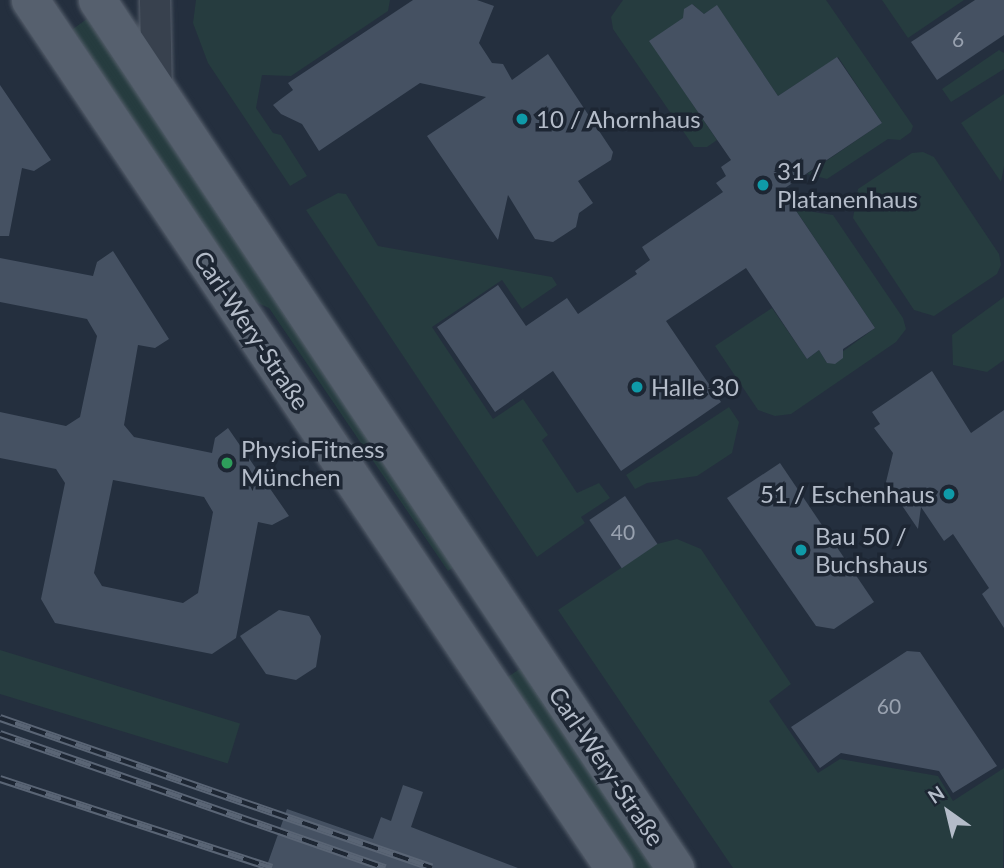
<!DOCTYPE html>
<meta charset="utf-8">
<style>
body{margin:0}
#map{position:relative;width:1004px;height:868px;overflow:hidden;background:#242f3e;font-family:Lato,sans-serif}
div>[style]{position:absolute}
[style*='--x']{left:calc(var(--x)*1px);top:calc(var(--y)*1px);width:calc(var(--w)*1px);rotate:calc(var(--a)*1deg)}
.green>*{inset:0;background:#263c3f;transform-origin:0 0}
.building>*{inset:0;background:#455162;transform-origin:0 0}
.roads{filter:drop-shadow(0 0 2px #565f6c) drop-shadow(0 0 2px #565f6c)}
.minor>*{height:30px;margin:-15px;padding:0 15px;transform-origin:15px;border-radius:15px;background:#38414e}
.major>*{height:37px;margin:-18.5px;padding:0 18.5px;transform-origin:18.5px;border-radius:18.5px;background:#56606e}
.rail>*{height:8px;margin-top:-4px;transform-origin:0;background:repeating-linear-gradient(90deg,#1d2633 0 16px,#5a6575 0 32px);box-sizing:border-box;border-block:2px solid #5a6575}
.dots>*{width:19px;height:19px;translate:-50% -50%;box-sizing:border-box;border:4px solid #1d2633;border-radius:50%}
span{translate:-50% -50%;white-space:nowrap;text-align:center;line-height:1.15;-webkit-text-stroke:7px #1d2633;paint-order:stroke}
.number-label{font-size:21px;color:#98a1af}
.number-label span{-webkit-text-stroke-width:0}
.poi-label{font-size:24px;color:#b4bcc9}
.left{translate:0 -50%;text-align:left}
.right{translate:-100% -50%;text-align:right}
.street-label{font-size:24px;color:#b4bcc9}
.north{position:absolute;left:913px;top:777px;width:70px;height:70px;-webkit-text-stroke:5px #1d2633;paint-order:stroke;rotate:326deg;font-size:19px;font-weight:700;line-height:28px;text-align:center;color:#b4bcc9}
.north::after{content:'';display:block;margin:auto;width:24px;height:32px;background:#b4bcc9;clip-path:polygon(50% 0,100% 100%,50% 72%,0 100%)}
</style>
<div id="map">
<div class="green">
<i style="clip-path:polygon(196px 0,390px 0,388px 11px,291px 76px,262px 75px,256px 108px,273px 133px,281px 135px,307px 176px,290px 186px,208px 63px,193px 23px)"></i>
<i style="clip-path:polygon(623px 0,826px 0,913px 126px,911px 132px,900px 140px,888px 139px,827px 179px,807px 174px,882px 123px,838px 57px,778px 96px,717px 6px,704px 14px,692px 4px,684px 18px,650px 41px,717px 140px,707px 147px,694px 147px,613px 29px,611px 17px)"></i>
<i style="clip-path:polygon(882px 0,964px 0,908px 38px)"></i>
<i style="clip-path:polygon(94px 14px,462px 562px,448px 571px,269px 308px,253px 301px,63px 36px)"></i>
<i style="clip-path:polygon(999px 50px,1004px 53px,1004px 69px,951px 102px,942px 89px)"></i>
<i style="clip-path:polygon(1004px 94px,1004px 166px,1001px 182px,961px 123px)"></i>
<i style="clip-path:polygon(923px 152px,934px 157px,999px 254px,1001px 265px,997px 274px,934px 316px,914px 310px,853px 218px,858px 189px,912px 153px)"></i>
<i style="clip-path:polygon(338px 193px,346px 194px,378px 246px,552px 277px,557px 285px,522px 309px,502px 280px,432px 327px,493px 419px,523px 399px,548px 435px,542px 440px,577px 493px,599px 483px,610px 498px,581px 517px,585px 523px,537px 557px,306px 210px)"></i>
<i style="clip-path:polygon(795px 209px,833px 215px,903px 318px,906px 329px,896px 342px,791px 414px,775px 416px,758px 410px,715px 346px,772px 308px,807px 359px,819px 350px,827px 363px,875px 328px)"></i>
<i style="clip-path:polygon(1004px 297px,1004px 360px,987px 372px,953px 365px,952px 335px)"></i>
<i style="clip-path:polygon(729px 407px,739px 422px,732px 453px,697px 476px,647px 483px,635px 489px,626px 475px)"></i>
<i style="clip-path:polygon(677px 539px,701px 549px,791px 684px,769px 701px,818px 773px,840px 759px,938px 776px,953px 801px,1004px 768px,1003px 868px,733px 868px,558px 610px,657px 544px)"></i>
<i style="left:0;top:650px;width:251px;height:42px;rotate:17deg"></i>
<i style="left:530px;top:662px;width:248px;height:37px;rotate:56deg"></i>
</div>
<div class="building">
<i style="clip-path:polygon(413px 0,477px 0,494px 6px,479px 43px,492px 63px,503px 64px,512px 80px,548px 54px,613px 152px,611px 160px,578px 181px,593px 203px,579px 213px,576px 227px,553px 242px,535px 239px,508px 195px,498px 240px,427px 136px,486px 97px,420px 83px,319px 151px,302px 124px,281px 114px,273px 105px,293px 90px,288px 83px)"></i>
<i style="clip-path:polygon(975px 0,1004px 0,1004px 35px,937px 80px,911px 42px)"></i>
<i style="clip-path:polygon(692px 4px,704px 14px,717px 5px,778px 96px,837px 57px,882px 123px,782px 190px,875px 328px,843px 349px,843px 358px,835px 364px,827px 363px,819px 350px,807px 359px,746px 268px,666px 321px,721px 402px,621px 471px,553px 371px,495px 412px,437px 327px,498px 285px,526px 326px,567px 298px,578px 314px,637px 274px,635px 271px,650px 260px,642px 247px,723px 192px,716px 183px,726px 176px,721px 167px,731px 160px,649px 41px,683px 18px,684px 9px)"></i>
<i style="clip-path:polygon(0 85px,51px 160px,34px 171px,22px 168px,9px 236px,0 236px)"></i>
<i style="clip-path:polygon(evenodd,113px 251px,169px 339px,155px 348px,138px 345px,124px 425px,134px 437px,212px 453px,215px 438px,228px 428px,289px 516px,272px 525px,258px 522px,236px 638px,212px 654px,55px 623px,41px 599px,65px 483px,56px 469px,0 458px,0 412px,66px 426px,80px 417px,97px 336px,87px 319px,0 302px,0 258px,93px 276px,97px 262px,113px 251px,113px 480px,204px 497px,213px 512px,198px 593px,183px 603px,102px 586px,94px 573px,113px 480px)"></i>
<i style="clip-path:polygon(932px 371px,971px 433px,1004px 410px,1004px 628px,982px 594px,989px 588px,953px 534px,944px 541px,921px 507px,918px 529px,886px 482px,893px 453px,874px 428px,880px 424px,872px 412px)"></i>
<i style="clip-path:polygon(780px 463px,874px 602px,834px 629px,816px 626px,727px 498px)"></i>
<i style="left:625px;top:496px;width:58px;height:43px;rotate:56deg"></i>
<i style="clip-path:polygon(279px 610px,309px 616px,321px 636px,316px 667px,296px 680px,266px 674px,240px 636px)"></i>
<i style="clip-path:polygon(907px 651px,920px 652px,997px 766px,953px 793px,939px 771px,841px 753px,820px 768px,791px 727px)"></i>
<i style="clip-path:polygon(403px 785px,423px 792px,411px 827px,518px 868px,266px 868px,287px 809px,373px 839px,381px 817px,391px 821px)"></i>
</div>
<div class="roads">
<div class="minor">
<i style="--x:155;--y:0;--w:92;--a:88.8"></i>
</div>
<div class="major">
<i style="--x:30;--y:0;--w:1046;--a:56.07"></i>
<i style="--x:97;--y:0;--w:1043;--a:56.34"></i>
</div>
</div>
<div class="rail">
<i style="--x:0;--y:718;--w:457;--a:19.1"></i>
<i style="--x:0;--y:734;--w:408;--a:19.2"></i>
<i style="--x:0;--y:779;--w:286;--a:18.1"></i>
</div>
<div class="dots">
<i style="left:522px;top:119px;background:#0f9aa8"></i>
<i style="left:763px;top:185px;background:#0f9aa8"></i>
<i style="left:637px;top:387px;background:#0f9aa8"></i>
<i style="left:227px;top:463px;background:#2e9e5b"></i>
<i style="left:949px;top:494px;background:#0f9aa8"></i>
<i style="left:801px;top:550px;background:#0f9aa8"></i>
</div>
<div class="number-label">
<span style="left:958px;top:39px">6</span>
<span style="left:623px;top:532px">40</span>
<span style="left:889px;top:706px">60</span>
</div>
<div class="poi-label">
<span class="left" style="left:536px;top:119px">10 / Ahornhaus</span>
<span class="left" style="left:777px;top:185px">31 /<br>Platanenhaus</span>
<span class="left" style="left:651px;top:387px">Halle 30</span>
<span class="left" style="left:241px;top:463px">PhysioFitness<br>München</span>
<span class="right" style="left:935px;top:494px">51 / Eschenhaus</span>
<span class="left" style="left:815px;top:550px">Bau 50 /<br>Buchshaus</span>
</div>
<div class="street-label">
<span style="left:252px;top:330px;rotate:56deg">Carl-Wery-Straße</span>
<span style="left:607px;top:766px;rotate:56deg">Carl-Wery-Straße</span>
</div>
<div class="north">N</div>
</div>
